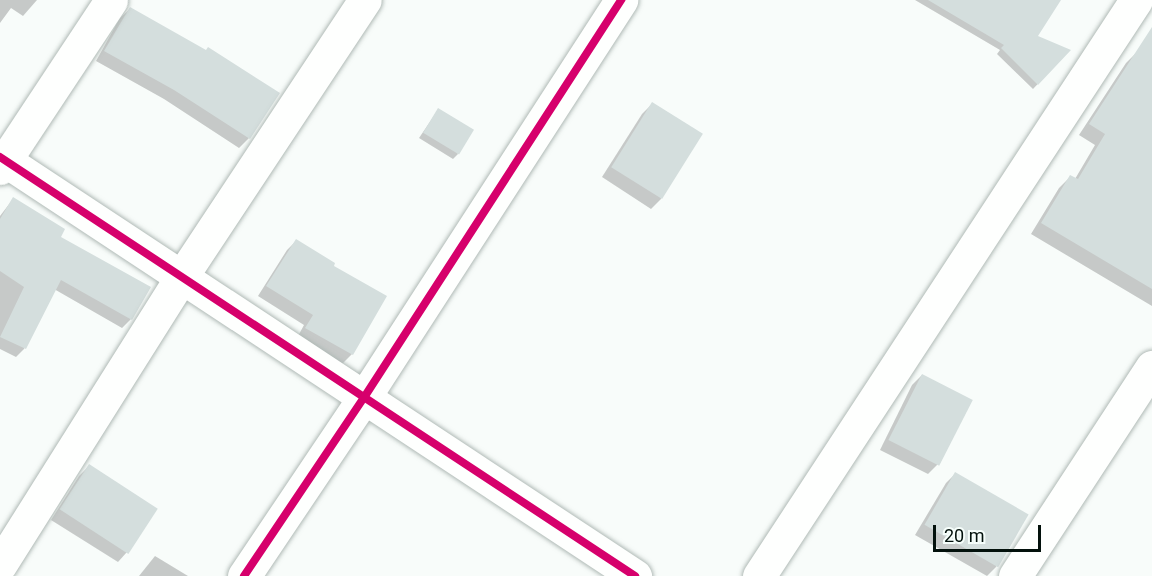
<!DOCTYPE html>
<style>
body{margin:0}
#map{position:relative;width:1152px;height:576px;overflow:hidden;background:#f8fcfa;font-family:Roboto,sans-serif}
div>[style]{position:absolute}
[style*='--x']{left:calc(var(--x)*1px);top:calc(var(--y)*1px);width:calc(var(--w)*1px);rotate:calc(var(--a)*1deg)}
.shadow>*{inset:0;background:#0003}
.building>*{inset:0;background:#d4dedd;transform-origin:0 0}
.roads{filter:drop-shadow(0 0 2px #b0bab6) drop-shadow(0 0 2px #b0bab6)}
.minor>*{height:33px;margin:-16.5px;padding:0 16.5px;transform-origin:16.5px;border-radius:16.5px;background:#fefffe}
.cycleway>*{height:8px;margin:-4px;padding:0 4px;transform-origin:4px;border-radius:4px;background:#d6006c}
span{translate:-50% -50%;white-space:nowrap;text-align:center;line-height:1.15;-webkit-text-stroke:4.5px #f6fefb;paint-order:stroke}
.scale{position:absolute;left:933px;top:525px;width:108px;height:27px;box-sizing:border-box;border:3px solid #03110c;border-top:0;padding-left:8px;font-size:18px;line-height:21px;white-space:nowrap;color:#03110c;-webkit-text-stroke:4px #f6fefb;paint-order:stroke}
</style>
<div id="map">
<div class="shadow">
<i style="clip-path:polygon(0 0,37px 0,23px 16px,11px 8px,0 23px)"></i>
<i style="clip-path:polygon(915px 0,1032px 0,1036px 36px,1069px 51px,1033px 89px,997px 54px,1000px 50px)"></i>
<i style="clip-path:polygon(130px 9px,249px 138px,239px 148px,164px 99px,96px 61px,120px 18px)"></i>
<i style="clip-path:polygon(1137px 52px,1152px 62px,1152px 306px,1031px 234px,1059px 188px,1070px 177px,1075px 179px,1095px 145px,1079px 135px,1126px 63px)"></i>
<i style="clip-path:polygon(652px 104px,661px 199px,651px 209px,602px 177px,642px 114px)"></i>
<i style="clip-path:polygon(438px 110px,458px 154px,453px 159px,419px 138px)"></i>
<i style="clip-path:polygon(13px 199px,58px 237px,131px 319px,122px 328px,54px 289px,24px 349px,16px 357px,0 349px,0 216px)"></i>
<i style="clip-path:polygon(296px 241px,352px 354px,342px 364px,297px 338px,304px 325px,258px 296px,287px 250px)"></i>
<i style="clip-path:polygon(922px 375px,938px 464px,928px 474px,880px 450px,912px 385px)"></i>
<i style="clip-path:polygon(89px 466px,155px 508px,127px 552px,118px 562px,51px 520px,79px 476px)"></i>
<i style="clip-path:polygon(955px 474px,1026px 516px,996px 567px,987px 576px,915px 535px,946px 483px)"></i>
<i style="clip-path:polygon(155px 556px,188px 576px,139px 576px)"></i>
</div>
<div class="building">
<i style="clip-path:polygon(928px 0,1061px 0,1038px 36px,1071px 50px,1038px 85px,1001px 48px,1004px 45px)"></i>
<i style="clip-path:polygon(130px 7px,206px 50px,208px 47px,280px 93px,250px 139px,174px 90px,104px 51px)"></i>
<i style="clip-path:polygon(1152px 27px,1152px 289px,1041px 223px,1070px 175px,1078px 179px,1105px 134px,1089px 124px)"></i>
<i style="left:652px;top:102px;width:60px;height:77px;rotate:32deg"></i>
<i style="left:438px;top:108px;width:42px;height:29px;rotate:31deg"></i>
<i style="clip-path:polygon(13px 197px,65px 229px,61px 237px,151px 287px,132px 320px,61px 280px,26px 349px,0 337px,24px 287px,0 271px,0 219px)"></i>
<i style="clip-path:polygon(296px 239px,335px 263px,334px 266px,387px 296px,353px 355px,305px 328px,313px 315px,266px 286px)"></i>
<i style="left:922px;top:374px;width:57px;height:74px;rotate:27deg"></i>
<i style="left:89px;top:464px;width:82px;height:54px;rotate:33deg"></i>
<i style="left:955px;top:472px;width:85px;height:61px;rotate:30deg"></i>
</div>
<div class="roads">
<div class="minor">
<i style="--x:0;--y:157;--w:761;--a:33.42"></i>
<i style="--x:0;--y:168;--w:201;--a:-56.5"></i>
<i style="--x:0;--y:565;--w:342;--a:-57.8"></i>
<i style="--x:182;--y:276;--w:331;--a:-56.5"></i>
<i style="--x:244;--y:576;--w:217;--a:-56.1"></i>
<i style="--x:365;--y:396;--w:472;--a:-57.1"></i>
<i style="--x:759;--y:576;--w:688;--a:-56.79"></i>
<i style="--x:1015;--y:576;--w:250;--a:-56.8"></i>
</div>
</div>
<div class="cycleway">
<i style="--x:0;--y:157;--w:761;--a:33.42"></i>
<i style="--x:244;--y:576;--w:217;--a:-56.1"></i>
<i style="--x:365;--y:396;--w:472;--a:-57.1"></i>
</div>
<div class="scale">20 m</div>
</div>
